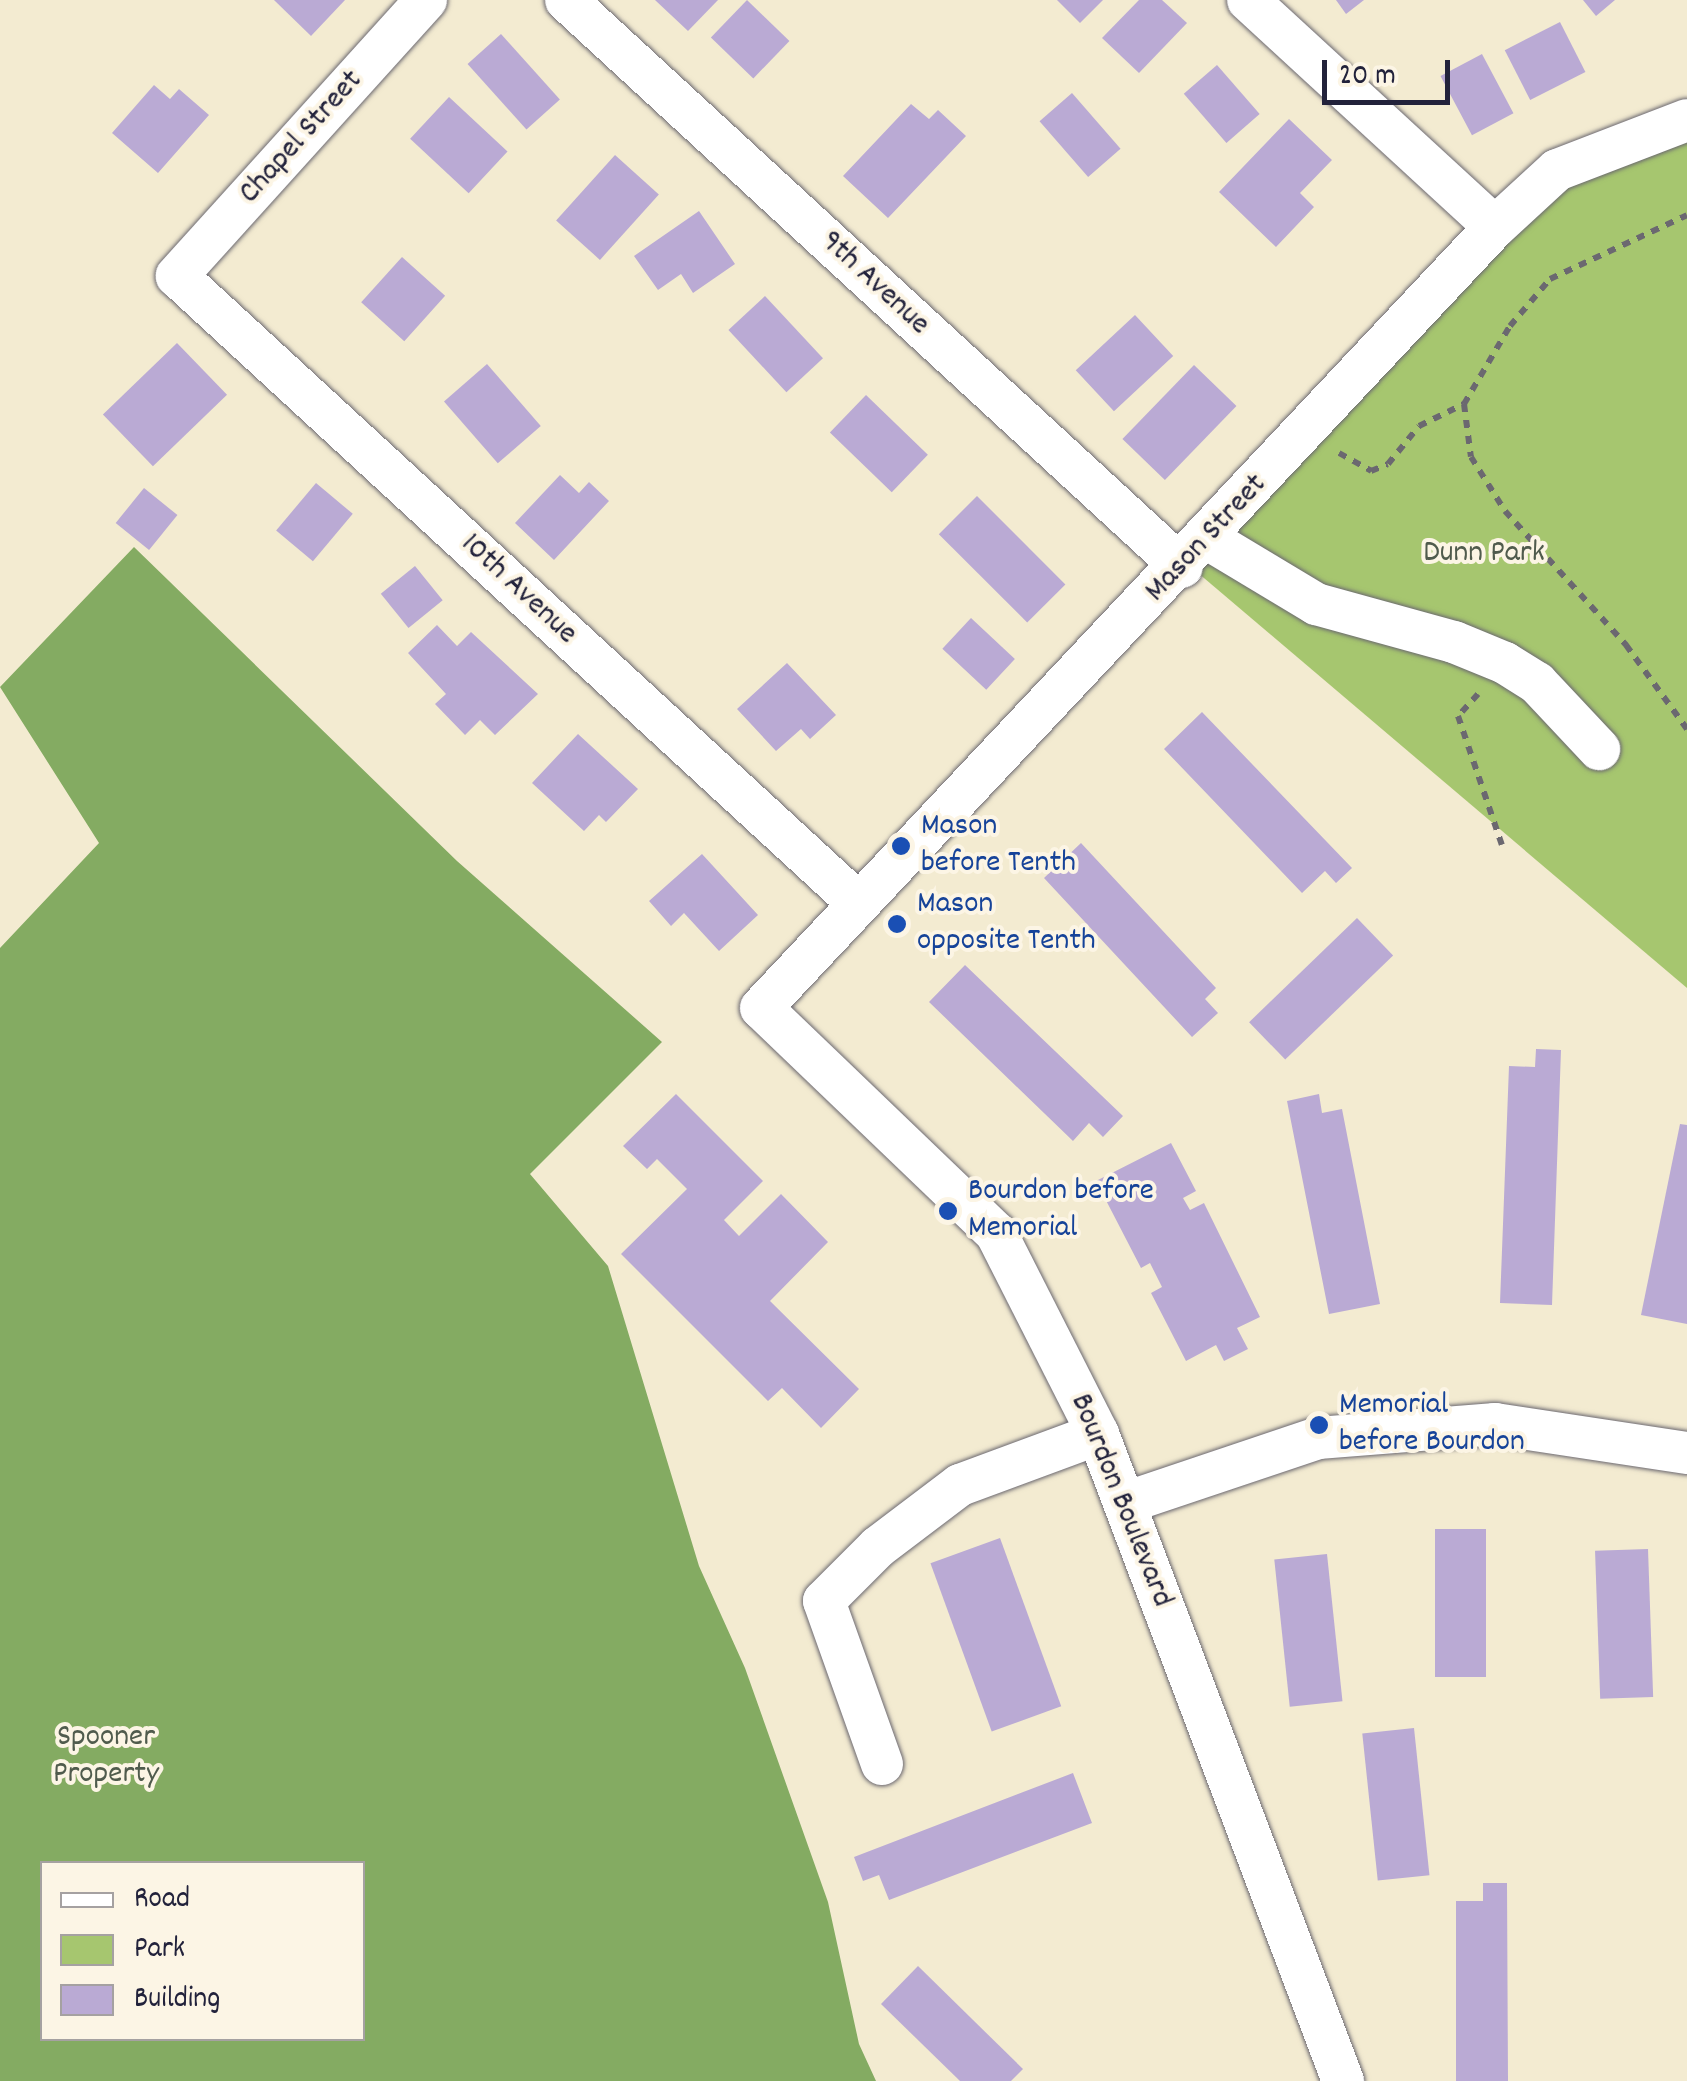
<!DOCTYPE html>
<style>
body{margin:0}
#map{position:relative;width:1687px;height:2081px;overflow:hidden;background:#f3ebd1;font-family:Dekko,sans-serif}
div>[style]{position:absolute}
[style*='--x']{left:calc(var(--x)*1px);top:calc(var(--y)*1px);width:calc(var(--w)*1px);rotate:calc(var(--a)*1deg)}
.green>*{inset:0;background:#a6c66f}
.forest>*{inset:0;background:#84ab62}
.building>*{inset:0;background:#baaad4;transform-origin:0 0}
.path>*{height:6px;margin-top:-3px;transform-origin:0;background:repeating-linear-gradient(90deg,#6b6870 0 8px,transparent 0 16px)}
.roads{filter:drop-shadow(0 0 2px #6b6870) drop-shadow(0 0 2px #6b6870)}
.minor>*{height:42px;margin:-21px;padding:0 21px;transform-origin:21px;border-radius:21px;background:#fff}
.dots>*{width:28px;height:28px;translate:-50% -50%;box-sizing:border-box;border:5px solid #fcf5e5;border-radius:50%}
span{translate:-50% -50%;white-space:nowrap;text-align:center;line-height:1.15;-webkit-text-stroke:8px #fcf5e5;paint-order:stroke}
.street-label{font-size:32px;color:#22223b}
.park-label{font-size:32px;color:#505b4d}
.transit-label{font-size:32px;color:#164399}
.left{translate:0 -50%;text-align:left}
.legend{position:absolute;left:40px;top:1861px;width:325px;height:180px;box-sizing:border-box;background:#fcf5e5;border:2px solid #a5a1a1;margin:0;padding:12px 18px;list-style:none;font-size:30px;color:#22223b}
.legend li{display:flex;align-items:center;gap:20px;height:50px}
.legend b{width:50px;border:2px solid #a5a1a1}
.scale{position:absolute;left:1322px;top:60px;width:128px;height:45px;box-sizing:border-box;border:5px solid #22223b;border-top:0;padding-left:12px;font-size:30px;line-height:35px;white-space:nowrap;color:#22223b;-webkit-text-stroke:8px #fcf5e5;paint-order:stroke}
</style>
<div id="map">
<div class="green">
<i style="clip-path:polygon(1687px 137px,1687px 988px,1191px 567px,1501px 243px,1575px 179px)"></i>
</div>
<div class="forest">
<i style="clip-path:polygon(evenodd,134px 547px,457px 861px,662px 1042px,530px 1174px,608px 1266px,699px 1566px,745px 1668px,828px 1902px,859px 2044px,876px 2081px,0 2081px,0 948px,99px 843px,0 687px,134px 547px,42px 1864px,362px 1864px,362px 2038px,42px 2038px,42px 1864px)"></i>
</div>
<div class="building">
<i style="clip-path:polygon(274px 0,345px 0,311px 36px)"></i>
<i style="clip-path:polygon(655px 0,718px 0,688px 31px)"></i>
<i style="left:747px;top:0;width:59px;height:52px;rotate:44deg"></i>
<i style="clip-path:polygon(1057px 0,1103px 0,1080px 23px)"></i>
<i style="clip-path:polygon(1139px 0,1162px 0,1187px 23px,1139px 73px,1102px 38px)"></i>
<i style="clip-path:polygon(1336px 0,1364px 0,1346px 14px)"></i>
<i style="clip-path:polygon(1583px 0,1615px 0,1596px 16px)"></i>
<i style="left:1560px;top:22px;width:56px;height:62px;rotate:63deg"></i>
<i style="left:501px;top:34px;width:88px;height:45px;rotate:48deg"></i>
<i style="left:1482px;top:54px;width:67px;height:47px;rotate:62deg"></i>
<i style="left:1217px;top:65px;width:65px;height:44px;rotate:49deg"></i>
<i style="clip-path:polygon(154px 85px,170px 99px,179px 89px,209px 115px,158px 173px,112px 133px)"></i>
<i style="left:1072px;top:93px;width:74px;height:43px;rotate:49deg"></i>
<i style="left:449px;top:97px;width:80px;height:57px;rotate:43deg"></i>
<i style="clip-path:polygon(911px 104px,929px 119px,938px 110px,966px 136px,888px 218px,843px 176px)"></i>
<i style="clip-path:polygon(1289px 119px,1332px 160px,1300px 193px,1314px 207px,1276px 247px,1219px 192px)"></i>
<i style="left:615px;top:155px;width:59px;height:88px;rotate:42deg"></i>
<i style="clip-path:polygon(699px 211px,735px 264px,693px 293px,681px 274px,658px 290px,634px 256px)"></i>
<i style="left:402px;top:257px;width:58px;height:61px;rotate:42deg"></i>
<i style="left:765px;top:296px;width:85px;height:50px;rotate:47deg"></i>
<i style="left:1135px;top:315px;width:56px;height:81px;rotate:47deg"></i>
<i style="left:177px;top:343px;width:72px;height:103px;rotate:46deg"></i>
<i style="left:487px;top:364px;width:82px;height:57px;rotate:49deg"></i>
<i style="left:1194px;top:365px;width:59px;height:103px;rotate:44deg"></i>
<i style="left:866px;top:395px;width:86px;height:52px;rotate:44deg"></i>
<i style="clip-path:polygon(560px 475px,579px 493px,589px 482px,609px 501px,554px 560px,515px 523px)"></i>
<i style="left:316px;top:483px;width:48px;height:62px;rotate:40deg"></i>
<i style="left:144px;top:488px;width:43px;height:45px;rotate:39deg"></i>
<i style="left:977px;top:496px;width:125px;height:54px;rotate:45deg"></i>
<i style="left:415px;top:566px;width:44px;height:44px;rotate:51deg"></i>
<i style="left:971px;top:618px;width:60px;height:42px;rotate:43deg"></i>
<i style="clip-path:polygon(437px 625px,457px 646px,471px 632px,538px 694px,495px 735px,480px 720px,465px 735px,435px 704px,446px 694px,408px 653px)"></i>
<i style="clip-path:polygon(787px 663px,836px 715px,810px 739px,801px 729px,776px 751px,737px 709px)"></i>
<i style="clip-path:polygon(1202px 712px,1352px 868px,1336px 883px,1325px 871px,1302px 893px,1164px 749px)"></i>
<i style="clip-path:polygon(578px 734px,638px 789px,606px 822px,599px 815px,584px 831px,532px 783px)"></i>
<i style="clip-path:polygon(1081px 843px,1216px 988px,1205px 999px,1218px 1013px,1192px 1037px,1044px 878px)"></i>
<i style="clip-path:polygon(702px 854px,758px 915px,719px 951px,684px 913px,671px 926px,649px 901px)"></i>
<i style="left:1357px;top:918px;width:52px;height:150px;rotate:46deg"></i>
<i style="clip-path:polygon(965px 965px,1123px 1116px,1103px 1137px,1089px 1123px,1073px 1141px,929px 1002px)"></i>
<i style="clip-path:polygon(1536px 1049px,1561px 1050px,1552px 1305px,1500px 1303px,1509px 1066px,1535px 1067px)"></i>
<i style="clip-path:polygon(676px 1094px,763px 1181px,724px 1220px,739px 1236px,781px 1194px,828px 1242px,770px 1301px,859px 1389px,821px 1428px,782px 1388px,768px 1401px,621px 1254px,687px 1189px,657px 1159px,647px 1169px,623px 1146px)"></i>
<i style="clip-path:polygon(1319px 1094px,1322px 1113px,1342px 1109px,1380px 1304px,1329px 1314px,1287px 1101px)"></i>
<i style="clip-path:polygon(1680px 1124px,1687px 1125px,1687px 1324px,1641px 1315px)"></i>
<i style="clip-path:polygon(1171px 1143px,1196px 1191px,1183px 1198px,1190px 1210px,1204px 1203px,1260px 1317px,1237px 1328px,1248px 1349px,1224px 1361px,1216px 1345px,1186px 1361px,1151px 1293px,1162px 1287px,1150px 1263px,1141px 1268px,1096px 1181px)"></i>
<i style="left:1486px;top:1529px;width:148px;height:51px;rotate:90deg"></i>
<i style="left:1000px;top:1538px;width:179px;height:74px;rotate:70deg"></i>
<i style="left:1648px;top:1549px;width:148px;height:53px;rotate:88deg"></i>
<i style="left:1327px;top:1554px;width:148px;height:53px;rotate:84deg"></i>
<i style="left:1414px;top:1728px;width:148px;height:52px;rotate:84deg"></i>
<i style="clip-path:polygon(1073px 1773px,1092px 1823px,889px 1900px,879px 1875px,863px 1881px,854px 1857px)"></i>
<i style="clip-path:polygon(1483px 1883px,1507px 1883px,1508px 2081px,1456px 2081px,1456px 1901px,1483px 1901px)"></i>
<i style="clip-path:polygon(918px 1966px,1023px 2069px,1011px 2081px,960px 2081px,881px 2004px)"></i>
</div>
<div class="path">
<i style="--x:1464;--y:404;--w:91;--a:-59.5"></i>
<i style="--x:1510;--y:326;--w:62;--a:-49.6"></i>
<i style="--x:1550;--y:279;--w:151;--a:-25"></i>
<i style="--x:1339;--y:453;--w:37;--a:29"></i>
<i style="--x:1371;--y:471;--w:18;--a:-22"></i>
<i style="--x:1388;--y:464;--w:49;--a:-50.8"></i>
<i style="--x:1419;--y:426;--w:50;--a:-26.1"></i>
<i style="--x:1464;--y:404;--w:53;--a:82.5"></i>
<i style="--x:1471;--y:457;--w:64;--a:57.8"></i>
<i style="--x:1505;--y:511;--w:181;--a:47.9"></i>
<i style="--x:1626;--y:645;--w:104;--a:54"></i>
<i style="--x:1478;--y:694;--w:30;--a:132"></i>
<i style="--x:1458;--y:716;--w:136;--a:71.2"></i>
</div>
<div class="roads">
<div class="minor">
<i style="--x:426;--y:0;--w:372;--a:132.1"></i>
<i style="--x:177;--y:276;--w:927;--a:42.64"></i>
<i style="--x:566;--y:0;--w:837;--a:42.63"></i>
<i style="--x:1248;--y:0;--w:335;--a:42.6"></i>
<i style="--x:1208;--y:539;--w:126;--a:31"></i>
<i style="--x:1316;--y:604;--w:143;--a:15.4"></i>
<i style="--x:1454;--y:642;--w:55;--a:22.4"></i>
<i style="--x:1505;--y:663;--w:38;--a:32"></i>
<i style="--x:1537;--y:683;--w:91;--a:46.8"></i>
<i style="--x:1125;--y:1503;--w:204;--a:-18.6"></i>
<i style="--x:1318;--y:1438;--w:178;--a:-4.5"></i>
<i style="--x:1495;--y:1424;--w:194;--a:8.6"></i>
<i style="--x:882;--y:1764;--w:173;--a:-109.6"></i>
<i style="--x:824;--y:1601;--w:76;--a:-45"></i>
<i style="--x:878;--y:1547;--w:103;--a:-37.1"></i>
<i style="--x:960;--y:1485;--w:147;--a:-20.3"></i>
<i style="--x:1343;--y:2081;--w:692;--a:-110.74"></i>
<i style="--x:1098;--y:1434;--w:225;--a:-116.9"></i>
<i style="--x:996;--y:1233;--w:325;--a:-136.2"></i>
<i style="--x:761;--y:1008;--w:1072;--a:-46.78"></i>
<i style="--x:1495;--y:227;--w:84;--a:-42.6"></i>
<i style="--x:1557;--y:170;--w:139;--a:-21"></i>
</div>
</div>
<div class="dots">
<i style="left:901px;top:846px;background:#1a4fb4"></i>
<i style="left:897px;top:924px;background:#1a4fb4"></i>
<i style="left:948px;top:1211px;background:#1a4fb4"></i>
<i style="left:1319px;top:1425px;background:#1a4fb4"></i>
</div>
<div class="street-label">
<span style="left:302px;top:138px;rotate:-48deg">Chapel Street</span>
<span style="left:874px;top:284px;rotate:43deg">9th Avenue</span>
<span style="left:1207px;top:539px;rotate:-47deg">Mason Street</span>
<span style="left:518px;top:590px;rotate:43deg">10th Avenue</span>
<span style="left:1120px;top:1501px;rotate:68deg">Bourdon Boulevard</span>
</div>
<div class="park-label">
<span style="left:1484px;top:554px">Dunn Park</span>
<span style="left:106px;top:1757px">Spooner<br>Property</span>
</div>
<div class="transit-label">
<span class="left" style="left:921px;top:846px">Mason<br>before Tenth</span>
<span class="left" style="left:917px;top:924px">Mason<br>opposite Tenth</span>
<span class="left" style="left:968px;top:1211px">Bourdon before<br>Memorial</span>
<span class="left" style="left:1339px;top:1425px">Memorial<br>before Bourdon</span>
</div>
<ul class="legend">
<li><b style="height:12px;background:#fff"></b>Road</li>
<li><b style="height:28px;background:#a6c66f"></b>Park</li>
<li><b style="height:28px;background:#baaad4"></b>Building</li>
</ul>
<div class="scale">20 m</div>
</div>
